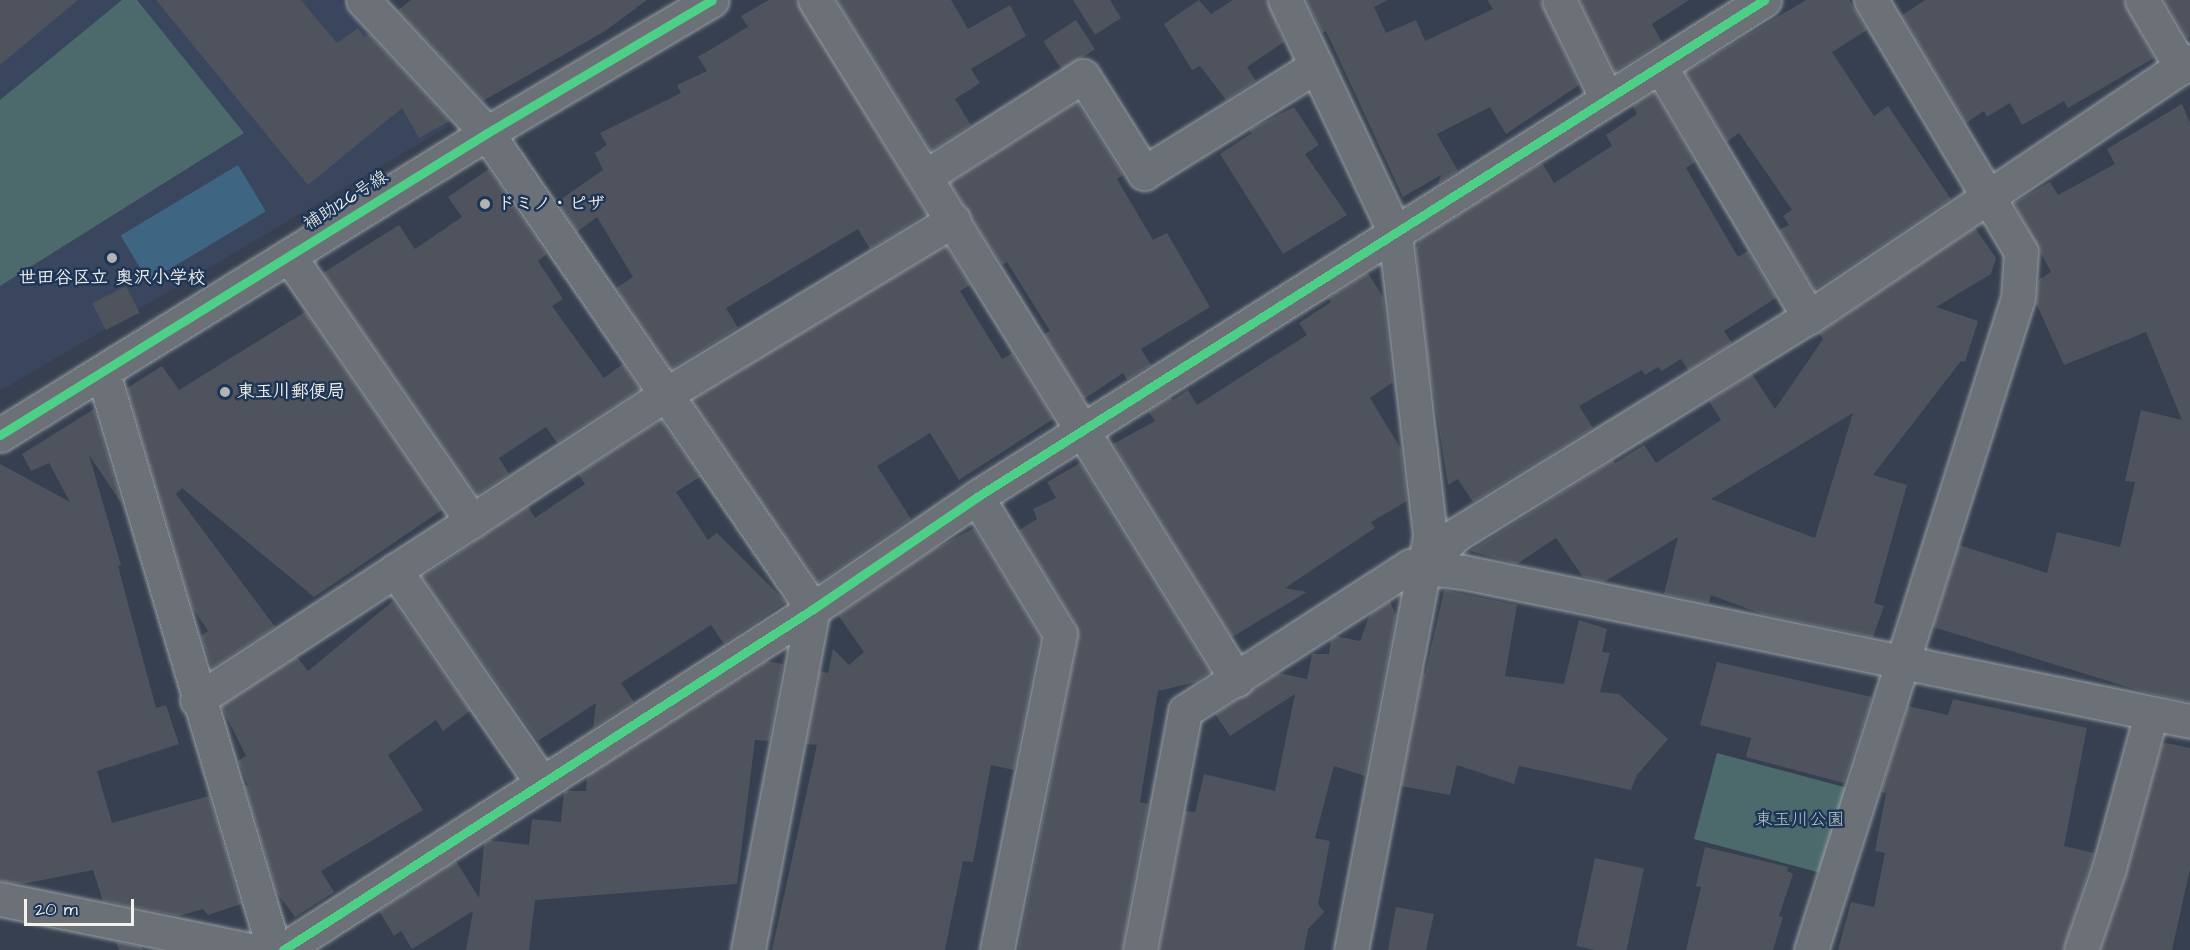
<!DOCTYPE html>
<meta charset="utf-8">
<style>
body{margin:0}
#map{position:relative;width:2190px;height:950px;overflow:hidden;background:#364050;font-family:"Architects Daughter","Klee One",sans-serif}
div>[style]{position:absolute}
[style*='--x']{left:calc(var(--x)*1px);top:calc(var(--y)*1px);width:calc(var(--w)*1px);rotate:calc(var(--a)*1deg)}
.built>*{inset:0;background:#3a465e}
.green>*{inset:0;background:#4c6a6c;transform-origin:0 0}
.water>*{inset:0;background:#3e6581;transform-origin:0 0}
.building>*{inset:0;background:#4f535d;transform-origin:0 0}
.roads{filter:drop-shadow(0 0 2px #9ca0a6) drop-shadow(0 0 2px #9ca0a6)}
.minor>*{height:33px;margin:-16.5px;padding:0 16.5px;transform-origin:16.5px;border-radius:16.5px;background:#6c7077}
.cycleway>*{height:9px;margin:-4.5px;padding:0 4.5px;transform-origin:4.5px;border-radius:4.5px;background:#4dcf88}
.dots>*{width:16px;height:16px;translate:-50% -50%;box-sizing:border-box;border:3px solid #1d3557;border-radius:50%}
span{translate:-50% -50%;white-space:nowrap;text-align:center;line-height:1.15;-webkit-text-stroke:5px #1d3557;paint-order:stroke}
.street-label{font-size:18px;color:#f4f1e8}
.poi-label{font-size:18px;color:#f4f1e8;font-weight:700}
.left{translate:0 -50%;text-align:left}
.park-label{font-size:18px;color:#bac4be}
.scale{position:absolute;left:24px;top:899px;width:110px;height:27px;box-sizing:border-box;border:3px solid #f4f1e8;border-top:0;padding-left:8px;font-size:18px;line-height:21px;white-space:nowrap;color:#f4f1e8;-webkit-text-stroke:4px #1d3557;paint-order:stroke}
</style>
<div id="map">
<div class="built">
<i style="clip-path:polygon(0 0,339px 0,449px 126px,0 391px)"></i>
</div>
<div class="green">
<i style="clip-path:polygon(122px 0,137px 0,244px 133px,0 286px,0 100px)"></i>
<i style="left:1717px;top:753px;width:148px;height:89px;rotate:15deg"></i>
</div>
<div class="water">
<i style="left:238px;top:165px;width:54px;height:137px;rotate:59deg"></i>
</div>
<div class="building">
<i style="clip-path:polygon(0 0,78px 0,0 65px)"></i>
<i style="clip-path:polygon(156px 0,301px 0,337px 43px,358px 28px,364px 37px,369px 34px,450px 121px,419px 138px,402px 108px,308px 185px)"></i>
<i style="clip-path:polygon(411px 0,647px 0,605px 31px,483px 101px,398px 10px)"></i>
<i style="clip-path:polygon(769px 0,796px 0,926px 214px,870px 249px,858px 229px,726px 308px,738px 328px,671px 369px,616px 288px,633px 277px,597px 217px,577px 232px,557px 202px,603px 170px,595px 153px,607px 145px,600px 133px,681px 93px,677px 85px,707px 71px,698px 57px,748px 27px,741px 16px)"></i>
<i style="clip-path:polygon(837px 0,951px 0,968px 29px,1010px 5px,1026px 36px,971px 69px,980px 83px,955px 99px,971px 125px,931px 151px)"></i>
<i style="clip-path:polygon(1073px 0,1110px 0,1121px 18px,1095px 35px)"></i>
<i style="clip-path:polygon(1199px 0,1211px 14px,1233px 0,1267px 0,1284px 42px,1247px 67px,1256px 81px,1226px 100px,1200px 66px,1192px 70px,1164px 24px)"></i>
<i style="clip-path:polygon(1306px 0,1388px 0,1374px 7px,1386px 33px,1416px 20px,1425px 41px,1493px 9px,1487px 0,1540px 0,1579px 85px,1506px 134px,1490px 107px,1437px 134px,1458px 171px,1438px 184px,1441px 175px,1403px 197px,1326px 31px,1322px 33px)"></i>
<i style="clip-path:polygon(1580px 0,1689px 0,1652px 24px,1662px 42px,1615px 72px)"></i>
<i style="clip-path:polygon(1806px 0,1849px 0,1867px 30px,1832px 52px,1874px 116px,1888px 106px,1951px 199px,1815px 290px,1779px 230px,1789px 225px,1783px 216px,1792px 210px,1739px 133px,1727px 142px,1685px 72px)"></i>
<i style="clip-path:polygon(1925px 0,2123px 0,2154px 58px,2068px 108px,2064px 101px,2022px 125px,2010px 103px,1987px 117px,1984px 111px,1966px 123px,1902px 15px)"></i>
<i style="clip-path:polygon(2164px 0,2190px 0,2190px 37px,2187px 39px)"></i>
<i style="left:1076px;top:20px;width:35px;height:39px;rotate:57deg"></i>
<i style="clip-path:polygon(1654px 92px,1695px 162px,1686px 168px,1738px 257px,1748px 251px,1776px 298px,1724px 331px,1732px 343px,1688px 370px,1681px 359px,1662px 371px,1658px 367px,1645px 375px,1642px 370px,1579px 406px,1593px 428px,1473px 502px,1458px 479px,1448px 485px,1428px 359px,1416px 250px,1419px 240px,1542px 163px,1554px 183px,1612px 146px,1606px 135px,1637px 114px,1632px 105px)"></i>
<i style="clip-path:polygon(1077px 102px,1123px 175px,1117px 179px,1153px 240px,1167px 233px,1210px 307px,1141px 349px,1151px 365px,1127px 380px,1123px 373px,1084px 399px,1044px 334px,1050px 331px,1007px 262px,1002px 265px,950px 183px)"></i>
<i style="clip-path:polygon(2182px 104px,2190px 123px,2190px 702px,2144px 692px,1933px 627px,1959px 545px,2047px 573px,2057px 532px,2120px 547px,2135px 482px,2125px 481px,2141px 410px,2182px 420px,2146px 332px,2064px 365px,2036px 303px,2038px 280px,2051px 272px,2014px 203px,2050px 182px,2058px 195px,2115px 164px,2107px 149px)"></i>
<i style="clip-path:polygon(1294px 107px,1319px 145px,1305px 154px,1347px 215px,1283px 254px,1220px 154px,1252px 133px,1249px 130px)"></i>
<i style="clip-path:polygon(489px 169px,547px 254px,538px 261px,563px 299px,552px 306px,604px 378px,623px 364px,640px 389px,557px 443px,546px 427px,499px 458px,509px 474px,477px 495px,323px 273px,399px 225px,415px 249px,462px 217px,448px 197px)"></i>
<i style="clip-path:polygon(evenodd,1975px 228px,1996px 258px,1991px 274px,1936px 307px,1978px 321px,1965px 362px,1961px 361px,1873px 475px,1907px 485px,1874px 603px,1884px 606px,1873px 637px,1762px 614px,1711px 595px,1709px 603px,1664px 594px,1678px 537px,1604px 582px,1583px 577px,1556px 538px,1517px 564px,1470px 551px,1613px 460px,1615px 463px,1644px 445px,1656px 463px,1721px 420px,1709px 401px,1752px 374px,1775px 409px,1823px 339px,1819px 333px,1975px 228px,1853px 413px,1815px 538px,1711px 499px,1853px 413px)"></i>
<i style="clip-path:polygon(946px 246px,970px 285px,960px 291px,1002px 359px,1012px 353px,1053px 419px,959px 480px,930px 433px,877px 466px,911px 519px,818px 583px,692px 400px)"></i>
<i style="clip-path:polygon(1368px 273px,1383px 297px,1393px 382px,1370px 398px,1401px 449px,1407px 501px,1371px 522px,1375px 528px,1285px 588px,1307px 592px,1232px 637px,1113px 444px,1155px 421px,1148px 411px,1171px 397px,1173px 400px,1188px 390px,1197px 405px,1307px 335px,1299px 323px,1331px 302px,1328px 298px)"></i>
<i style="left:126px;top:286px;width:30px;height:38px;rotate:63deg"></i>
<i style="clip-path:polygon(305px 312px,442px 510px,314px 597px,182px 488px,176px 494px,275px 627px,212px 668px,201px 636px,208px 631px,192px 607px,127px 388px,162px 366px,179px 390px)"></i>
<i style="clip-path:polygon(94px 409px,122px 504px,89px 455px,121px 565px,118px 566px,156px 708px,166px 705px,179px 744px,97px 771px,112px 823px,209px 796px,241px 904px,208px 915px,203px 909px,179px 916px,103px 901px,93px 870px,22px 884px,0 881px,0 464px,70px 502px,49px 463px,31px 471px,22px 454px)"></i>
<i style="clip-path:polygon(661px 420px,700px 477px,676px 492px,708px 540px,717px 533px,786px 602px,724px 644px,711px 625px,621px 683px,634px 702px,593px 728px,596px 703px,538px 741px,422px 577px,528px 506px,535px 518px,585px 484px,578px 474px)"></i>
<i style="clip-path:polygon(1080px 463px,1210px 672px,1196px 682px,1158px 691px,1140px 802px,1148px 804px,1122px 950px,1018px 950px,1078px 638px,1076px 624px,1019px 530px,1037px 519px,1033px 509px,1056px 498px,1047px 482px)"></i>
<i style="clip-path:polygon(974px 528px,1040px 637px,1014px 770px,991px 765px,973px 862px,963px 861px,945px 950px,772px 950px,817px 745px,806px 744px,820px 671px,828px 673px,833px 649px,849px 665px,864px 652px,838px 615px,931px 551px)"></i>
<i style="clip-path:polygon(1444px 590px,1517px 605px,1505px 676px,1564px 684px,1579px 620px,1607px 629px,1602px 652px,1610px 653px,1600px 692px,1619px 694px,1668px 739px,1637px 775px,1631px 790px,1519px 766px,1514px 784px,1457px 765px,1450px 795px,1401px 786px,1423px 672px,1425px 675px)"></i>
<i style="clip-path:polygon(393px 601px,470px 711px,443px 731px,436px 720px,388px 755px,423px 810px,321px 871px,334px 892px,295px 917px,277px 893px,245px 786px,248px 785px,238px 761px,246px 756px,221px 706px,297px 657px,308px 671px)"></i>
<i style="clip-path:polygon(1390px 601px,1396px 615px,1365px 776px,1334px 766px,1315px 838px,1330px 841px,1318px 904px,1324px 912px,1308px 929px,1304px 950px,1159px 950px,1185px 811px,1195px 812px,1204px 774px,1275px 791px,1295px 694px,1230px 736px,1215px 714px,1279px 673px,1307px 679px,1312px 654px,1329px 654px,1331px 639px,1335px 636px,1360px 641px,1370px 614px)"></i>
<i style="clip-path:polygon(767px 661px,783px 664px,769px 741px,755px 740px,737px 884px,535px 900px,529px 950px,466px 950px,473px 911px,412px 949px,401px 931px,394px 936px,379px 911px,456px 861px,479px 898px,484px 843px,489px 840px,529px 845px,532px 819px,561px 822px,564px 791px,586px 791px,587px 776px)"></i>
<i style="clip-path:polygon(1717px 662px,1872px 697px,1844px 783px,1746px 757px,1751px 738px,1700px 725px)"></i>
<i style="clip-path:polygon(1953px 699px,2087px 728px,2064px 846px,2094px 853px,2063px 950px,1838px 950px,1851px 902px,1874px 907px,1885px 853px,1875px 851px,1886px 793px,1881px 792px,1908px 706px,1948px 715px)"></i>
<i style="clip-path:polygon(2166px 743px,2190px 748px,2190px 869px,2172px 950px,2101px 950px,2127px 873px,2162px 744px)"></i>
<i style="clip-path:polygon(1705px 847px,1788px 867px,1787px 871px,1793px 874px,1779px 916px,1783px 917px,1773px 950px,1686px 950px,1701px 887px,1696px 886px)"></i>
<i style="left:1595px;top:858px;width:50px;height:90px;rotate:12deg"></i>
<i style="clip-path:polygon(1396px 907px,1434px 914px,1426px 950px,1388px 950px)"></i>
<i style="clip-path:polygon(116px 942px,142px 947px,142px 950px,119px 950px)"></i>
</div>
<div class="roads">
<div class="minor">
<i style="--x:363;--y:0;--w:182;--a:47"></i>
<i style="--x:487;--y:133;--w:577;--a:55.59"></i>
<i style="--x:813;--y:609;--w:347;--a:100.8"></i>
<i style="--x:815;--y:0;--w:800;--a:58.18"></i>
<i style="--x:1285;--y:0;--w:258;--a:64.7"></i>
<i style="--x:1395;--y:233;--w:305;--a:83.4"></i>
<i style="--x:1430;--y:536;--w:421;--a:100.8"></i>
<i style="--x:1559;--y:0;--w:110;--a:64.1"></i>
<i style="--x:2142;--y:0;--w:78;--a:59.8"></i>
<i style="--x:1660;--y:66;--w:292;--a:59.3"></i>
<i style="--x:926;--y:176;--w:186;--a:-32.5"></i>
<i style="--x:1083;--y:76;--w:115;--a:57.8"></i>
<i style="--x:1144;--y:173;--w:203;--a:-31.9"></i>
<i style="--x:289;--y:256;--w:322;--a:55.4"></i>
<i style="--x:103;--y:373;--w:602;--a:73.49"></i>
<i style="--x:0;--y:435;--w:573;--a:-31.8"></i>
<i style="--x:487;--y:133;--w:261;--a:-30.6"></i>
<i style="--x:977;--y:497;--w:160;--a:58.8"></i>
<i style="--x:1060;--y:634;--w:322;--a:101.3"></i>
<i style="--x:1422;--y:567;--w:48;--a:-43.3"></i>
<i style="--x:1457;--y:534;--w:414;--a:-31.7"></i>
<i style="--x:1809;--y:317;--w:459;--a:-33.9"></i>
<i style="--x:395;--y:570;--w:259;--a:55.4"></i>
<i style="--x:197;--y:700;--w:560;--a:-33.12"></i>
<i style="--x:666;--y:394;--w:336;--a:-31.2"></i>
<i style="--x:0;--y:899;--w:256;--a:11.5"></i>
<i style="--x:283;--y:950;--w:630;--a:-32.76"></i>
<i style="--x:813;--y:609;--w:199;--a:-34.3"></i>
<i style="--x:977;--y:497;--w:931;--a:-32.27"></i>
<i style="--x:1140;--y:950;--w:243;--a:-79.3"></i>
<i style="--x:1185;--y:711;--w:268;--a:-32.8"></i>
<i style="--x:1410;--y:566;--w:53;--a:6.5"></i>
<i style="--x:1463;--y:572;--w:742;--a:11.58"></i>
<i style="--x:1811;--y:950;--w:684;--a:-72.39"></i>
<i style="--x:2018;--y:298;--w:46;--a:-86.3"></i>
<i style="--x:2021;--y:252;--w:293;--a:-120.8"></i>
<i style="--x:2081;--y:950;--w:87;--a:-71.1"></i>
<i style="--x:2109;--y:868;--w:160;--a:-74.7"></i>
</div>
</div>
<div class="cycleway">
<i style="--x:0;--y:435;--w:573;--a:-31.8"></i>
<i style="--x:487;--y:133;--w:261;--a:-30.6"></i>
<i style="--x:283;--y:950;--w:630;--a:-32.76"></i>
<i style="--x:813;--y:609;--w:199;--a:-34.3"></i>
<i style="--x:977;--y:497;--w:931;--a:-32.27"></i>
</div>
<div class="dots">
<i style="left:485px;top:204px;background:#b2b3b3"></i>
<i style="left:112px;top:258px;background:#b2b3b3"></i>
<i style="left:225px;top:392px;background:#b2b3b3"></i>
</div>
<div class="street-label">
<span style="left:346px;top:201px;rotate:-32deg">補助126号線</span>
</div>
<div class="poi-label">
<span class="left" style="left:497px;top:204px">ドミノ・ピザ</span>
<span style="left:112px;top:278px">世田谷区立 奥沢小学校</span>
<span class="left" style="left:237px;top:392px">東玉川郵便局</span>
</div>
<div class="park-label">
<span style="left:1800px;top:820px">東玉川公園</span>
</div>
<div class="scale">20 m</div>
</div>
